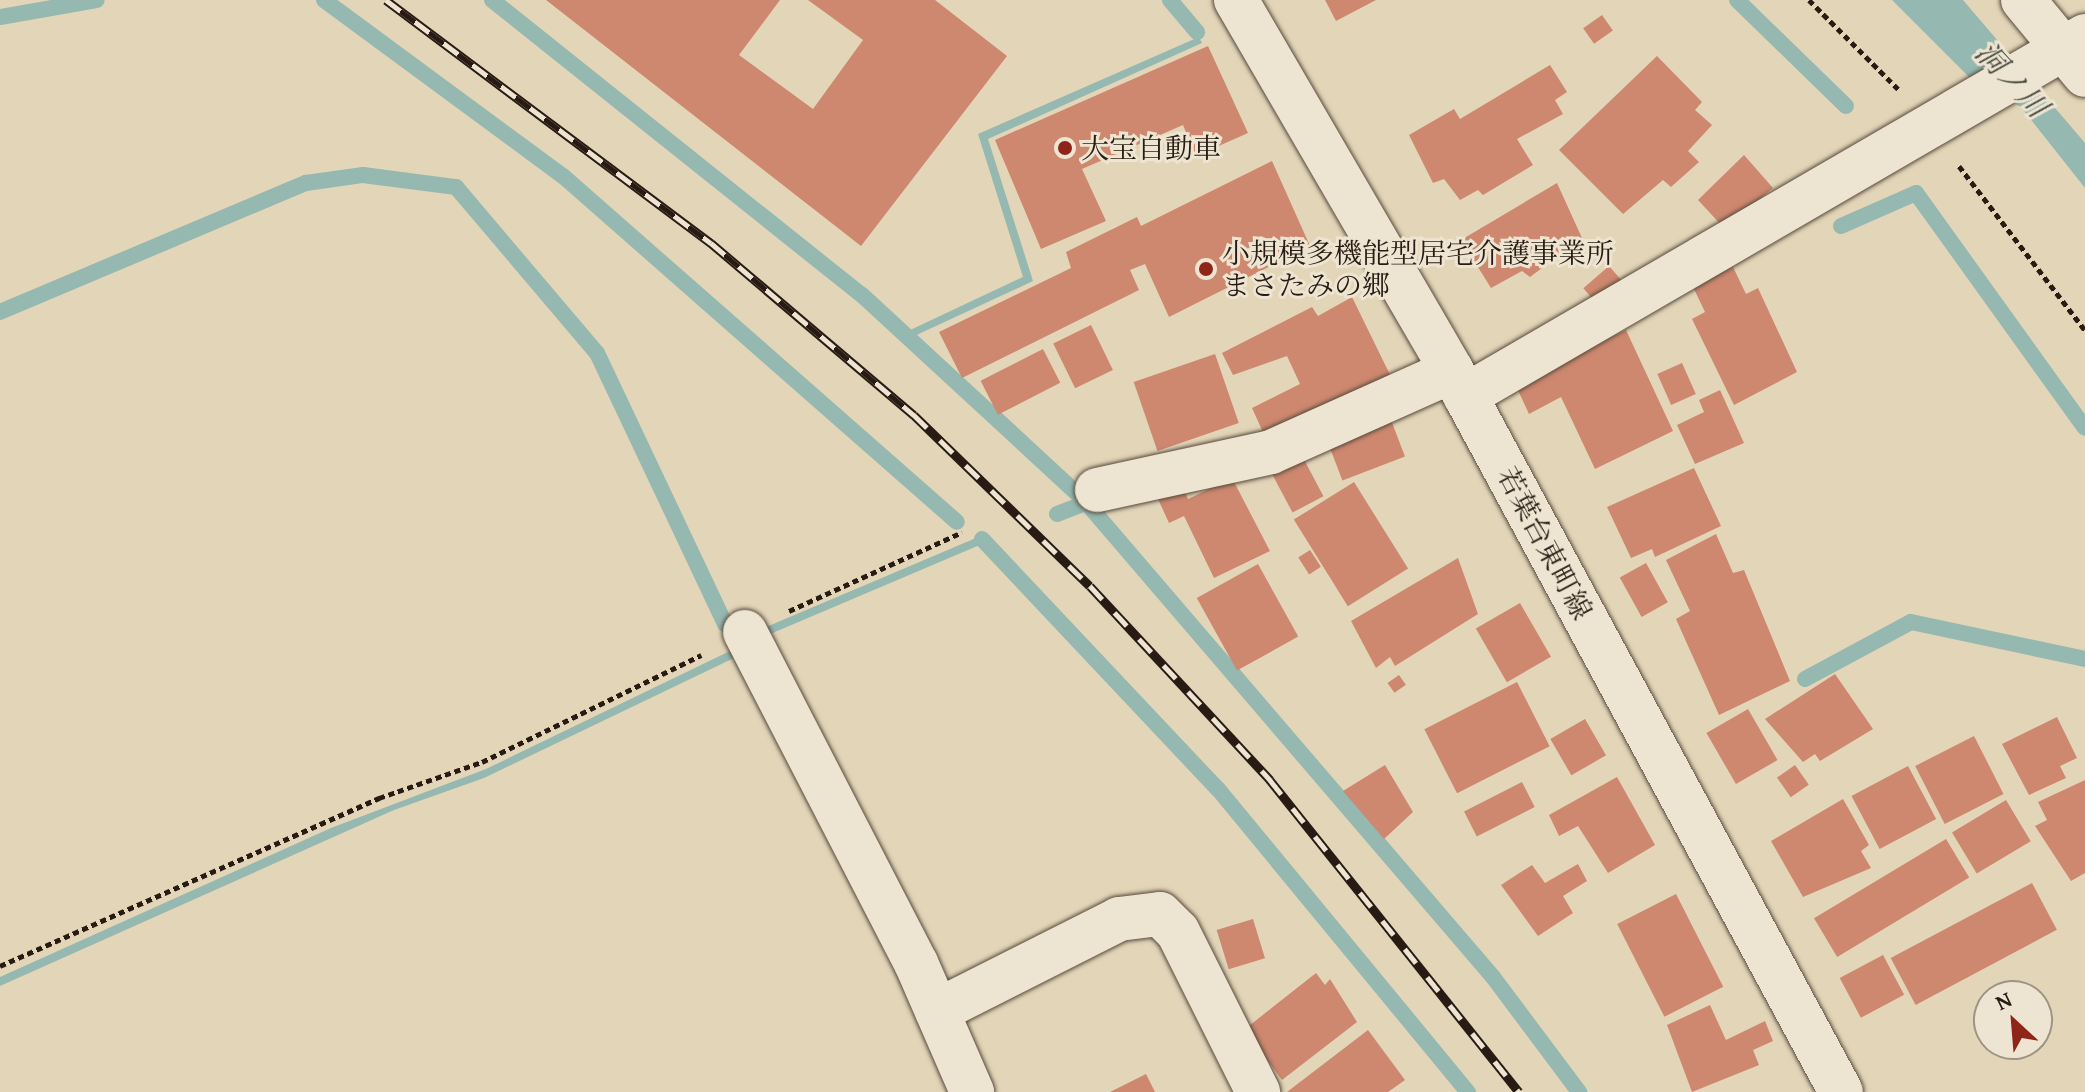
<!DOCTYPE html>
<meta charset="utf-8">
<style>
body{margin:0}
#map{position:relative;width:2085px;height:1092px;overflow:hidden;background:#e3d5b8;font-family:"Gentium Book Plus","Noto Serif JP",serif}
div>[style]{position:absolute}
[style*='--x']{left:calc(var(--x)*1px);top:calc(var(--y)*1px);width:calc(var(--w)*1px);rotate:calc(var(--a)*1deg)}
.water>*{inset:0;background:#95b8b1;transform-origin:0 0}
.stream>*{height:16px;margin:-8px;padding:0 8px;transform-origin:8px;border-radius:8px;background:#95b8b1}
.building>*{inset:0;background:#ce886f;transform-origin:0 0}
.path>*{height:5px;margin-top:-2.5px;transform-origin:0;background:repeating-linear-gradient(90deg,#281b13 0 6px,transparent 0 10px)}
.roads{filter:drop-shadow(0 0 2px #574a3c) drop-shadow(0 0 2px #574a3c)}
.street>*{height:44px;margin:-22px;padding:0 22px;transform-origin:22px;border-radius:22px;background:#ede4d1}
.secondary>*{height:44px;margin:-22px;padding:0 22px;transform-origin:22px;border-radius:22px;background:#ede4d1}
.rail>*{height:9px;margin-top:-4.5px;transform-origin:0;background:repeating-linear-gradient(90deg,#ede4d1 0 18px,#281b13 0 36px);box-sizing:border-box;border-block:2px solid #281b13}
.dots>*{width:22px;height:22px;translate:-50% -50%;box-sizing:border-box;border:4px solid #ede4d1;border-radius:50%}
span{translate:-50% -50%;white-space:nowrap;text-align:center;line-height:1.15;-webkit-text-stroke:6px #ede4d1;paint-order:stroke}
.poi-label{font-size:28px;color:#281b13}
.left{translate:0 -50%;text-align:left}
.street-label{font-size:28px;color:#281b13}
.water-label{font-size:30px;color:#494a42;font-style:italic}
.north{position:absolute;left:1973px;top:980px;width:80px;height:80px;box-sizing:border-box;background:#ede4d1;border:2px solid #9e9485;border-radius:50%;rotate:334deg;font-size:22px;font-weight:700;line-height:32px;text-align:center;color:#281b13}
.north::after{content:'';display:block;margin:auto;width:28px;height:36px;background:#8f2418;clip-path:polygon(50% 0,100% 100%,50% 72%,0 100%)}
</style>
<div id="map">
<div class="water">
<i style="clip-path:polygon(1892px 0,1963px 0,2085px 143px,2085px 188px,2021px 107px,1969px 77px)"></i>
<i style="clip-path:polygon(1199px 37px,1202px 43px,988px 139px,1033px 281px,910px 338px,908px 331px,1023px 277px,978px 134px)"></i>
<i style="left:976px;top:538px;width:8px;height:238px;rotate:67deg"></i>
<i style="clip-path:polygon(732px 650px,736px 657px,484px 778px,394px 810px,0 986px,0 977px,331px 828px,486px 769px)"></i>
</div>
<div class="stream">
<i style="--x:324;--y:0;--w:297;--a:36.4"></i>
<i style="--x:563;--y:176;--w:524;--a:41.29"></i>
<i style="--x:492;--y:0;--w:473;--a:38.6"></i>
<i style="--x:862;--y:295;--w:302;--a:42.7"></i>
<i style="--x:1084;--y:500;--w:628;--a:49.39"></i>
<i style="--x:1493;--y:977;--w:144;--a:53.2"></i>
<i style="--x:1170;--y:0;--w:42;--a:49.8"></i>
<i style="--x:1737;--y:0;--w:152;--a:44.2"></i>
<i style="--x:0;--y:17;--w:98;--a:-9.9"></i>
<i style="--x:1841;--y:226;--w:82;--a:-23.7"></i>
<i style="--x:1916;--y:193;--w:289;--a:54.3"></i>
<i style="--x:0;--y:312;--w:332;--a:-22.9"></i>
<i style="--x:306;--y:183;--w:58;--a:-8"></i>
<i style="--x:363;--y:175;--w:94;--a:7.4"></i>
<i style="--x:456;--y:187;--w:218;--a:49.7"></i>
<i style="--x:597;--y:353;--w:300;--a:64.7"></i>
<i style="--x:1057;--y:514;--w:31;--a:-21"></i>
<i style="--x:982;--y:539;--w:344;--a:46.7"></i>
<i style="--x:1218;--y:789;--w:393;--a:50.5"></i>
<i style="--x:1805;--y:679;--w:120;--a:-28.3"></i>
<i style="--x:1911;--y:622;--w:178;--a:12"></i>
</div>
<div class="building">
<i style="clip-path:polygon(546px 0,780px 0,739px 55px,813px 109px,863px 40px,808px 0,935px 0,1007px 56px,861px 246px)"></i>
<i style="clip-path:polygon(1325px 0,1376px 0,1336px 21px)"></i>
<i style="left:1602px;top:15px;width:19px;height:23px;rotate:55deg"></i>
<i style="clip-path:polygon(1208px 46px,1248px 133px,1196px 156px,1183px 125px,1082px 169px,1106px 221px,1041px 249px,995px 140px)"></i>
<i style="clip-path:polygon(1657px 56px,1702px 102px,1695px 110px,1712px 125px,1688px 151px,1699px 162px,1671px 187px,1663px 180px,1623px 214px,1559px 150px)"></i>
<i style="clip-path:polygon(1550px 65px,1567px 92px,1555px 100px,1563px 114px,1517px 139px,1533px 165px,1483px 195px,1478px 190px,1460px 200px,1444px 179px,1433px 183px,1409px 135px,1454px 109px,1460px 119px)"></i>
<i style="clip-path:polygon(1744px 155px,1773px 188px,1724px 228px,1698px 200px)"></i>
<i style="clip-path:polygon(1272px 161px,1310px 246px,1169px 317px,1145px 264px,1130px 270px,1139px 290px,962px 378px,939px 332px,1071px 268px,1066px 252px,1137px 217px,1141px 226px)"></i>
<i style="clip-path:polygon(1557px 183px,1582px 238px,1530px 277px,1522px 271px,1491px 288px,1461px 240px)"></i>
<i style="left:1609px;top:266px;width:20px;height:34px;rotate:49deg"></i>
<i style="clip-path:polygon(1733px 267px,1746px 294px,1758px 288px,1797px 372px,1734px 405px,1692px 319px,1705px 312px,1693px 287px)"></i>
<i style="clip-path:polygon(1352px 297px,1397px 389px,1267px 441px,1252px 408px,1300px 384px,1287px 356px,1233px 375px,1222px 353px,1312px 307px,1318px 316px)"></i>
<i style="left:1091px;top:325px;width:50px;height:42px;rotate:64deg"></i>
<i style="clip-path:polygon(1626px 330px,1673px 431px,1595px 469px,1561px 397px,1529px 414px,1515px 384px)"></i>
<i style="left:1043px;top:349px;width:38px;height:70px;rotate:63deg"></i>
<i style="left:1215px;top:354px;width:73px;height:86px;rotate:71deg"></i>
<i style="left:1682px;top:363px;width:34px;height:27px;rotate:66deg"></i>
<i style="clip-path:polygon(1720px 390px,1744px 443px,1695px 464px,1677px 425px,1704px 412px,1699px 400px)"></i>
<i style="left:1391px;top:420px;width:39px;height:67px;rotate:69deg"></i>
<i style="left:1300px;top:452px;width:50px;height:35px;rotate:62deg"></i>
<i style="clip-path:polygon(1694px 468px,1721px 526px,1655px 557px,1652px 549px,1631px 558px,1607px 507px)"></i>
<i style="clip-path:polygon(1232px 478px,1270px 551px,1214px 578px,1184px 516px,1169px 523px,1158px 499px,1183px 487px,1188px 499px)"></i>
<i style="left:1354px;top:482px;width:102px;height:71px;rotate:58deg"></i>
<i style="clip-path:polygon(1716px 534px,1733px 573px,1744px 570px,1790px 681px,1719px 715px,1676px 619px,1690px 611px,1666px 560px)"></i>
<i style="left:1310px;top:550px;width:20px;height:14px;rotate:57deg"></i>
<i style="clip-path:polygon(1458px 558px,1478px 614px,1395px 666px,1390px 657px,1376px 668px,1351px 621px)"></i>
<i style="left:1646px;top:563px;width:45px;height:30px;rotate:61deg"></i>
<i style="left:1258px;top:564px;width:83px;height:70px;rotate:61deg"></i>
<i style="left:1520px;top:603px;width:62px;height:51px;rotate:60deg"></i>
<i style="clip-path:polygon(1835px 674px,1873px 729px,1820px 761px,1815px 754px,1803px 762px,1765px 719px)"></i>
<i style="left:1399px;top:675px;width:12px;height:14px;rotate:55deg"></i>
<i style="left:1517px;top:682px;width:72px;height:104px;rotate:63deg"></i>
<i style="left:1748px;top:709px;width:59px;height:48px;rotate:60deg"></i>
<i style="clip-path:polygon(2057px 717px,2077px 758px,2060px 766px,2066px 778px,2029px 795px,2002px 744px)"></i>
<i style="left:1585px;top:719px;width:42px;height:40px;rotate:60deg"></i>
<i style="left:1974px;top:736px;width:65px;height:66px;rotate:63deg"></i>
<i style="clip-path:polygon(1385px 765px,1413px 812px,1384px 839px,1343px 791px)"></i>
<i style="left:1795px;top:765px;width:24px;height:22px;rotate:55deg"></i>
<i style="left:1908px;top:766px;width:60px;height:64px;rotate:62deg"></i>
<i style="clip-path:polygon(1617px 777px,1655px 845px,1608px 873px,1578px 826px,1559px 836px,1549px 815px)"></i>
<i style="clip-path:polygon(2085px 780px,2085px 873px,2071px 881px,2035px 826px,2047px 820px,2038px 802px)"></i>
<i style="left:1522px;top:782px;width:28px;height:65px;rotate:63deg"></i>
<i style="clip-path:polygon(1843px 799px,1869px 845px,1861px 851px,1871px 868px,1803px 897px,1771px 841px)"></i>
<i style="left:2006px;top:800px;width:48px;height:63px;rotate:59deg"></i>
<i style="left:1946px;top:839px;width:45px;height:154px;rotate:59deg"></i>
<i style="clip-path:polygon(1578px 864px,1587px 881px,1563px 896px,1573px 913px,1538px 936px,1501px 885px,1532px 865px,1545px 883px)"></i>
<i style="left:2032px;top:883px;width:53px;height:160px;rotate:62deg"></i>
<i style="left:1676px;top:894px;width:104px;height:66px;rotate:63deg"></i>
<i style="left:1253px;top:919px;width:41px;height:38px;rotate:73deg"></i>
<i style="left:1883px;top:955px;width:45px;height:49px;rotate:62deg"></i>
<i style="clip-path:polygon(1316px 973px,1325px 985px,1330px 979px,1357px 1022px,1282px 1080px,1245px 1029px)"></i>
<i style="clip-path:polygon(1710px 1005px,1726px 1040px,1765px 1021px,1773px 1041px,1753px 1050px,1759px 1065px,1692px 1092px,1667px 1025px)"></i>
<i style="clip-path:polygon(1368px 1030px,1405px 1080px,1388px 1092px,1287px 1092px)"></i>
<i style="clip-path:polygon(1146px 1074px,1155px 1092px,1110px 1092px)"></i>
</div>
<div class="path">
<i style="--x:1809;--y:0;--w:126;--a:45"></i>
<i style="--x:1959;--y:166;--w:207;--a:52.5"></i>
<i style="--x:789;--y:611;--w:190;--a:-24.5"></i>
<i style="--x:0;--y:966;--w:415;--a:-23.9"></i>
<i style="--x:379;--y:798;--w:109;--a:-19.3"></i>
<i style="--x:482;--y:762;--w:244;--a:-26"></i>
</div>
<div class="roads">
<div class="street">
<i style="--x:2023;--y:0;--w:97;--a:50.4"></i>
<i style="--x:1465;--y:396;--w:717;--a:-30.14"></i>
<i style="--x:1097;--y:490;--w:178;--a:-12.3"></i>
<i style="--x:1271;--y:452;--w:198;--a:-24.1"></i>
<i style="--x:745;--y:632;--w:373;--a:62.7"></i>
<i style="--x:916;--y:963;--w:141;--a:66.5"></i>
<i style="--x:937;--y:1011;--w:204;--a:-26.8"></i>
<i style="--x:1119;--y:919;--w:41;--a:-7"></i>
<i style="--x:1160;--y:914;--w:25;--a:45"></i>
<i style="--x:1178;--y:932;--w:179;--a:63.4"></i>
</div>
<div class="secondary">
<i style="--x:1236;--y:0;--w:429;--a:59.8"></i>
<i style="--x:1452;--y:371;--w:819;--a:61.65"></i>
</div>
</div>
<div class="rail">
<i style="--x:386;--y:0;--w:406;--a:36.8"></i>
<i style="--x:711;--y:243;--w:266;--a:40.3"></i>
<i style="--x:914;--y:415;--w:245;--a:44.2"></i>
<i style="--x:1090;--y:586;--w:265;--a:47.1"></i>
<i style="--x:1270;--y:780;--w:399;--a:51.4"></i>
</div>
<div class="dots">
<i style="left:1065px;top:148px;background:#8f2418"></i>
<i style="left:1206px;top:269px;background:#8f2418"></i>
</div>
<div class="poi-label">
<span class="left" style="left:1081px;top:148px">大宝自動車</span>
<span class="left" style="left:1222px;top:269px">小規模多機能型居宅介護事業所<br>まさたみの郷</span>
</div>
<div class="street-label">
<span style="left:1545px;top:543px;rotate:62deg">若葉台東町線</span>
</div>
<div class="water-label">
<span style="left:2012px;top:79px;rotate:47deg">洞ノ川</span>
</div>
<div class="north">N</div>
</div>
